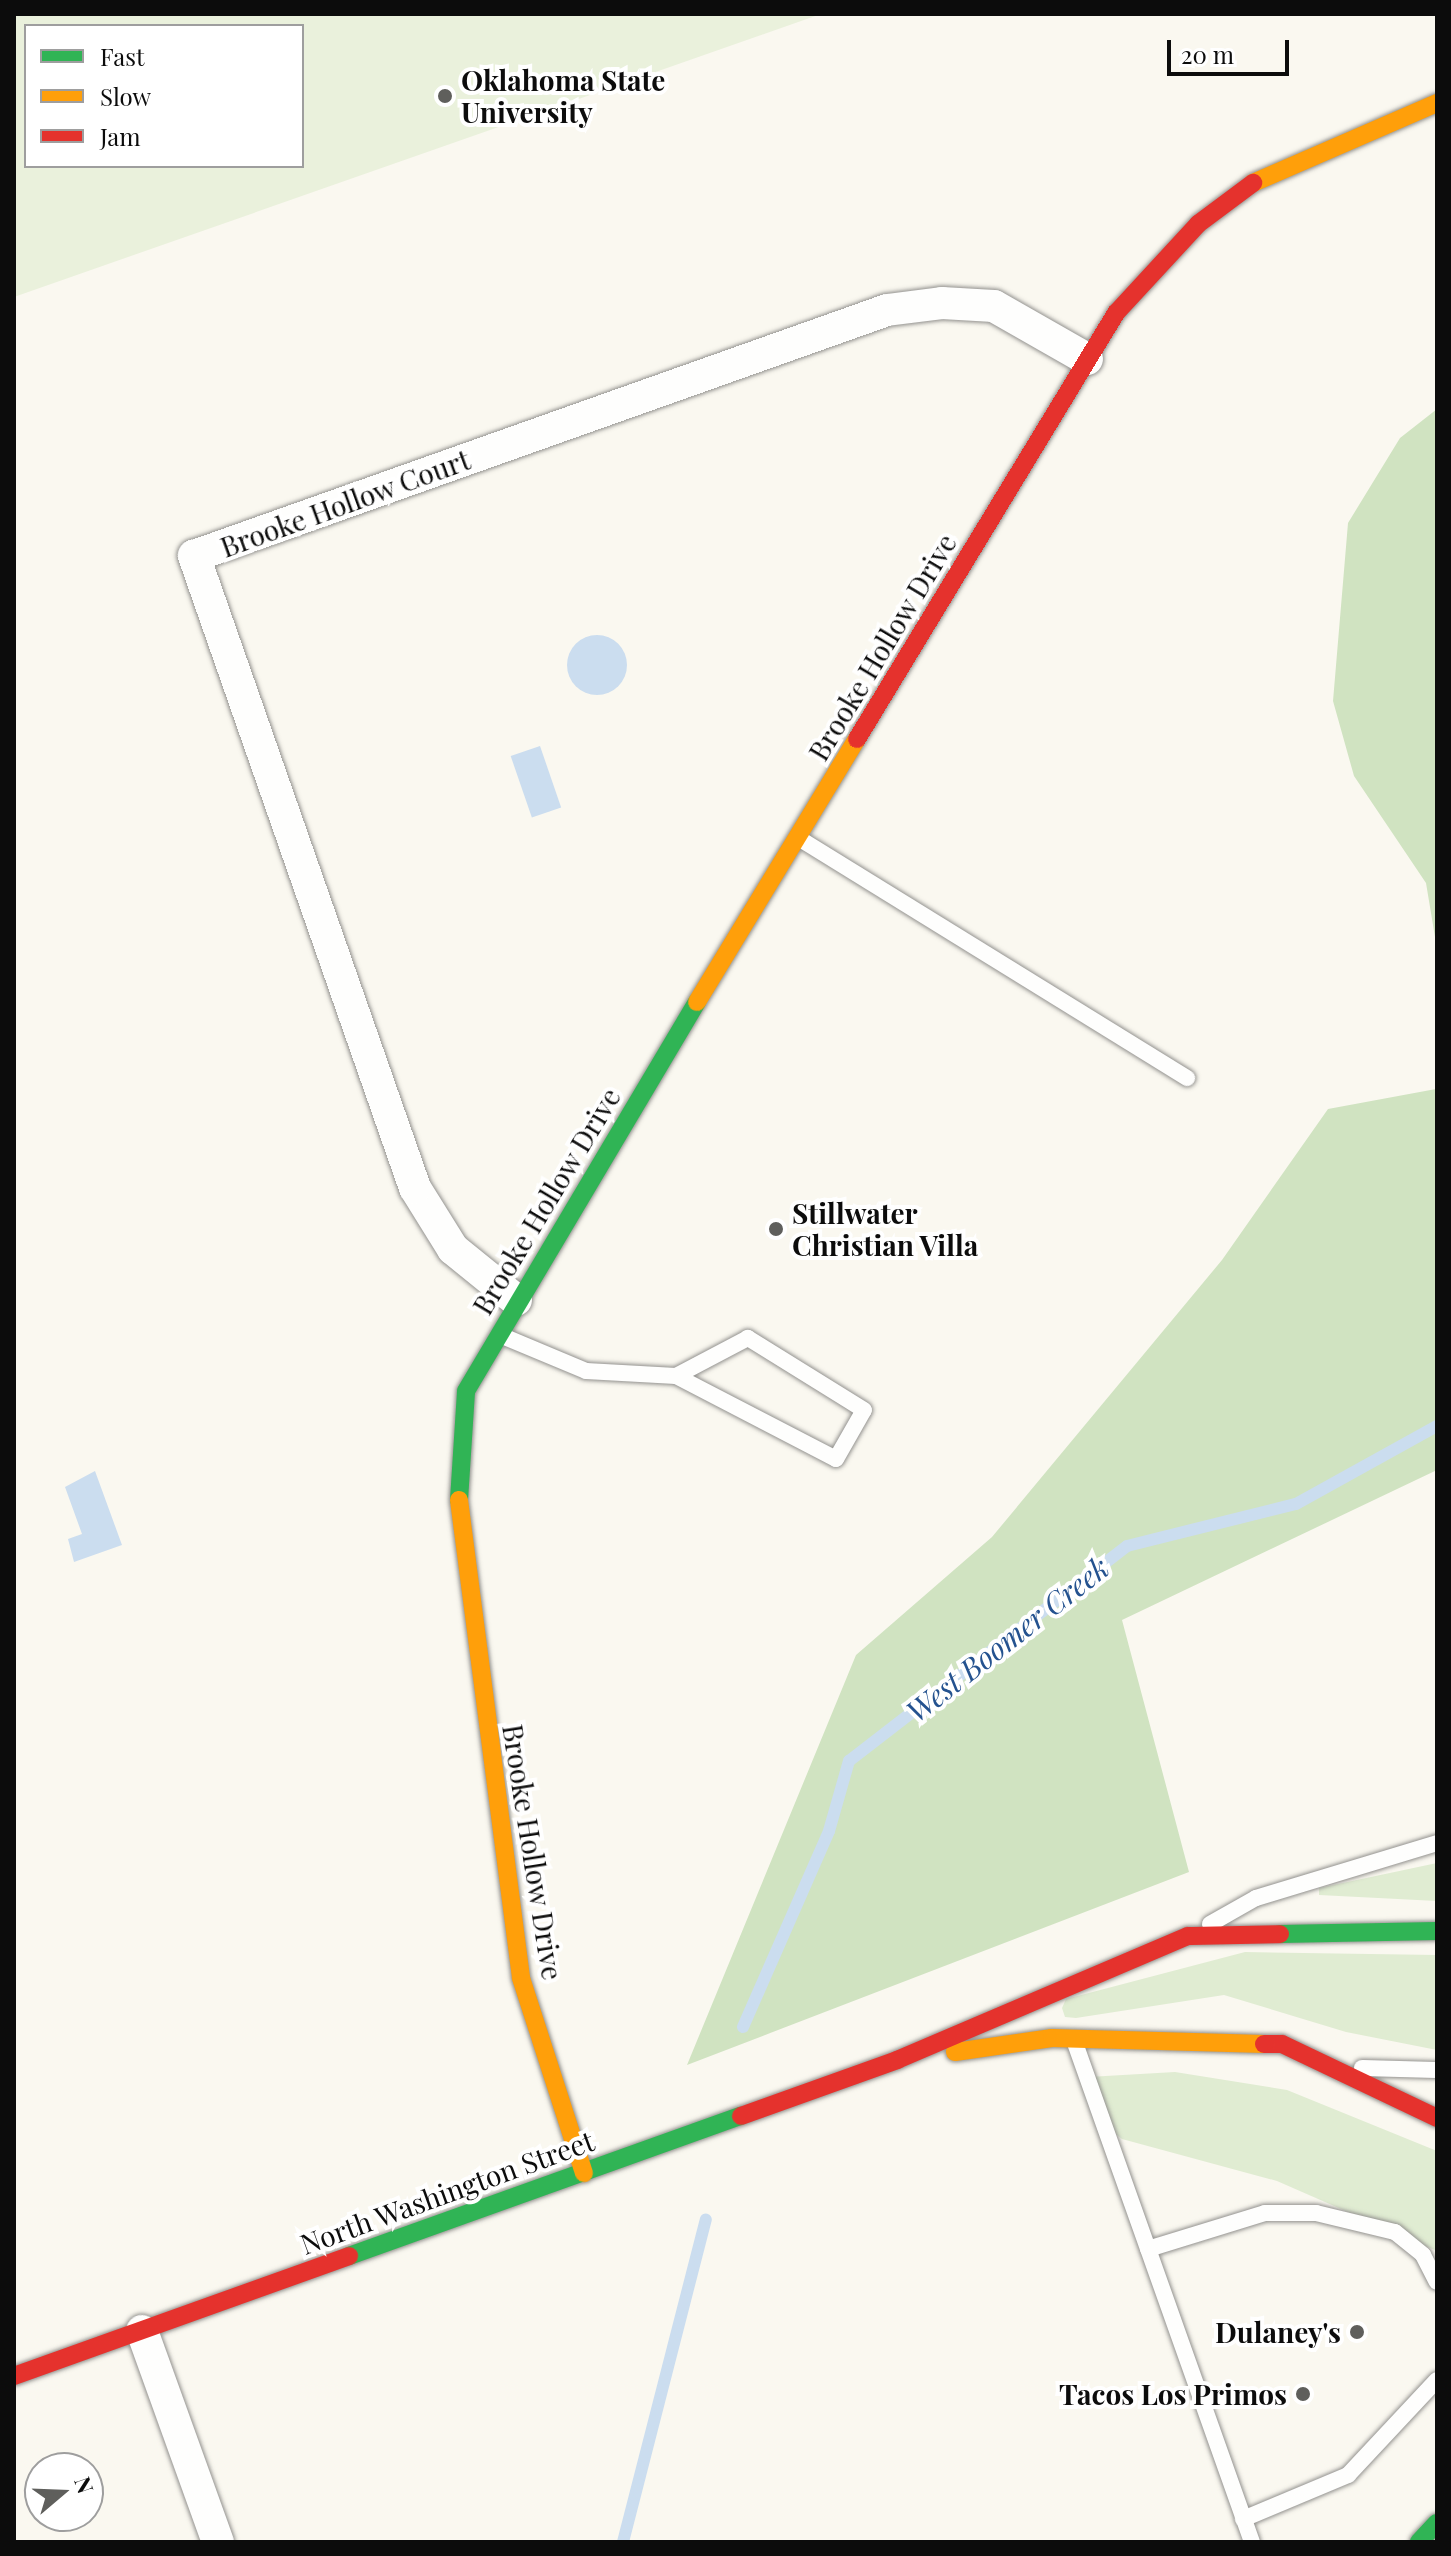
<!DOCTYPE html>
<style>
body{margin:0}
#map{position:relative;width:1451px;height:2556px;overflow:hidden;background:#faf8f0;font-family:"Playfair Display",serif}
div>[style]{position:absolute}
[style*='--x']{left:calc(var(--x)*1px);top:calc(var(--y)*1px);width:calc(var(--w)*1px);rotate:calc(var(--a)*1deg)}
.green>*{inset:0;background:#e0ecd2}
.forest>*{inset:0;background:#d0e3c1}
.pitch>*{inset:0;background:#eaf1dc}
.water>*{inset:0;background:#cbddef;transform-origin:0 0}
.round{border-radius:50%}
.stream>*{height:12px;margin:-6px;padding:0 6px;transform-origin:6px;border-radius:6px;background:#cbddef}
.roads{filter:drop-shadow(0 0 2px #93928f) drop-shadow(0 0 2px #93928f)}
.lane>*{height:16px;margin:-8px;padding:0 8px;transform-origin:8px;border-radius:8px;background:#fefefd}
.street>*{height:32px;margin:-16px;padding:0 16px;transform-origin:16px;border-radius:16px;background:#fefefd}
.fast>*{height:18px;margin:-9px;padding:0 9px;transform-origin:9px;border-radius:9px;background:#30b455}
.slow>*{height:18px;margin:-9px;padding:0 9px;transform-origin:9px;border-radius:9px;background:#ff9f0a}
.jam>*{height:18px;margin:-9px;padding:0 9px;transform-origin:9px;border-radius:9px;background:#e5322d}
.dots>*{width:22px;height:22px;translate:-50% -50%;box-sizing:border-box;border:4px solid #fff;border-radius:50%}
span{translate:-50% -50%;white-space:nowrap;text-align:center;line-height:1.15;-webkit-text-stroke:8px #fff;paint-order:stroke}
.poi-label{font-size:28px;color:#0c0c0c;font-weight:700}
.left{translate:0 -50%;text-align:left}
.right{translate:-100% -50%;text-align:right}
.street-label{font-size:28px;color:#0c0c0c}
.water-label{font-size:30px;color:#24528f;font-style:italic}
.frame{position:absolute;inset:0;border:16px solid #0c0c0c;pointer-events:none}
.legend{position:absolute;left:24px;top:24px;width:280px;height:144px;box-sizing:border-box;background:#fff;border:2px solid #9e9e9e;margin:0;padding:10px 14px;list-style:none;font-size:24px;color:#0c0c0c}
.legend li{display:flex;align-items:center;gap:16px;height:40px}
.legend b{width:40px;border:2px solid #9e9e9e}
.north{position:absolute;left:24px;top:2452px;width:80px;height:80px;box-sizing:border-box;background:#fff;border:2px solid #9e9e9e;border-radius:50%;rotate:71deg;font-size:22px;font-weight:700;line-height:32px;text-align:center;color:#0c0c0c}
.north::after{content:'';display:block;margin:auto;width:28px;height:36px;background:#5f5f5c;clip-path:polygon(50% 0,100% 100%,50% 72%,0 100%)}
.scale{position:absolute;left:1167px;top:40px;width:122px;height:36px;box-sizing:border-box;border:4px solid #0c0c0c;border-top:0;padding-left:10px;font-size:24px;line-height:28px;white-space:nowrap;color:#0c0c0c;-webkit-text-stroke:6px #fff;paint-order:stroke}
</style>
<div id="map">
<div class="green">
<i style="clip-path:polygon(1437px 1863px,1437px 1901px,1319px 1895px,1319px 1888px)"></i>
<i style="clip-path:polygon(1245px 1952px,1437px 1955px,1437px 2050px,1346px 2032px,1224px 1995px,1076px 2018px,1065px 2017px,1062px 2008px,1066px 1999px)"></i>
<i style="clip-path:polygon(1175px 2072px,1287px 2090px,1437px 2151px,1437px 2251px,1277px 2181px,1122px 2139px,1102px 2123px,1088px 2077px)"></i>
</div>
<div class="forest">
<i style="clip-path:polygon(1437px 409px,1437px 949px,1426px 883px,1354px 776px,1333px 701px,1348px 523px,1400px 438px)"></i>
<i style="clip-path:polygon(1437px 1084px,1437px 1470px,1122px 1620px,1189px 1872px,687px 2065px,856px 1655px,992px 1537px,1222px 1260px,1328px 1109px,1436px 1089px)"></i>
</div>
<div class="pitch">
<i style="clip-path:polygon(evenodd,14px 14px,821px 14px,14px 297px,14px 14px,26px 26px,302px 26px,302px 166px,26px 166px,26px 26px)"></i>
</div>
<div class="water">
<i class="round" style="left:567px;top:635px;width:60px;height:60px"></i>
<i style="left:540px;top:746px;width:65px;height:31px;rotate:71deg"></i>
<i style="clip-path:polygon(95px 1471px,122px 1545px,74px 1562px,68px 1539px,82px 1534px,65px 1487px)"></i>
</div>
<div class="stream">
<i style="--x:743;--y:2027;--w:214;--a:-66.3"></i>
<i style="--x:829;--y:1831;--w:73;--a:-74.1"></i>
<i style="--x:849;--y:1761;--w:351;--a:-37.7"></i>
<i style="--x:1127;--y:1546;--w:174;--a:-14"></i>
<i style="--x:1296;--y:1504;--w:161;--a:-29"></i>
<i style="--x:623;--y:2542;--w:333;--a:-75.6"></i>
</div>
<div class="roads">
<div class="lane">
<i style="--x:800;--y:839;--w:455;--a:31.7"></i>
<i style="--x:500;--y:1335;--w:93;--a:22.7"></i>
<i style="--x:586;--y:1371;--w:90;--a:3.2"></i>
<i style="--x:676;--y:1376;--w:180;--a:27.4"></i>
<i style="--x:836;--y:1459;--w:56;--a:-60.3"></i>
<i style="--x:864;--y:1410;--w:137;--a:-148.2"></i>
<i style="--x:748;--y:1338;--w:81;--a:152.2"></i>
<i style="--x:1210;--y:1924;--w:53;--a:-29.5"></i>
<i style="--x:1256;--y:1898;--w:189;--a:-16.9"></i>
<i style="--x:1075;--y:2043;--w:529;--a:70.47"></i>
<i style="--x:1362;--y:2068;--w:75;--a:1.5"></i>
<i style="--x:1148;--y:2249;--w:122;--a:-17.1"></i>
<i style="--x:1265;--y:2213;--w:51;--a:0"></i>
<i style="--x:1316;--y:2213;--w:81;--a:13.5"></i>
<i style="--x:1395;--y:2232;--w:36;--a:39"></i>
<i style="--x:1423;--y:2255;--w:30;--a:63"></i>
<i style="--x:1243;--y:2519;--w:114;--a:-22.7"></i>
<i style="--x:1348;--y:2475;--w:130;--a:-46.9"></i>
</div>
<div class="street">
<i style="--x:516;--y:1300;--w:81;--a:-141"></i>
<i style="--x:453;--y:1249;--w:72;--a:-121.9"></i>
<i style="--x:415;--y:1188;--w:670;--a:-109.27"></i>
<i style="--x:194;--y:556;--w:735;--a:-19.54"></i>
<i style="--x:887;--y:310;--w:55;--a:-7.3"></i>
<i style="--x:942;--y:303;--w:52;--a:3.3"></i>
<i style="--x:994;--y:306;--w:107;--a:29.7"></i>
<i style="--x:142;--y:2331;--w:224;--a:70.2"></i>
</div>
<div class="fast">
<i style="--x:459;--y:1500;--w:109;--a:-86.3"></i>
<i style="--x:466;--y:1391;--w:452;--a:-59.3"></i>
<i style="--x:1280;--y:1934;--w:157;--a:-1.1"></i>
<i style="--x:349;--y:2256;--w:416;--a:-19.7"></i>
<i style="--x:1419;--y:2542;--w:26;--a:-47"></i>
</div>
<div class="slow">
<i style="--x:1253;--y:183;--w:201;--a:-23.5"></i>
<i style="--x:697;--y:1002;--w:308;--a:-58.7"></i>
<i style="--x:459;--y:1500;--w:482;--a:82.6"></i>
<i style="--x:521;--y:1978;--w:205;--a:72.1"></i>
<i style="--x:955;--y:2052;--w:98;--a:-8.2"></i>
<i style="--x:1052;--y:2038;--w:212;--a:1.6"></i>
</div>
<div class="jam">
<i style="--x:857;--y:739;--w:499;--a:-58.7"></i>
<i style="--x:1116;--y:313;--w:121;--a:-47.3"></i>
<i style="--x:1198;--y:224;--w:69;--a:-36.7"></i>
<i style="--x:1264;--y:2044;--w:18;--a:0"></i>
<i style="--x:1282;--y:2044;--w:172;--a:25.5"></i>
<i style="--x:741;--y:2116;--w:166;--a:-19.7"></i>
<i style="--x:897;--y:2060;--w:316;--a:-23.1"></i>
<i style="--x:1188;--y:1936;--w:92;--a:-1.2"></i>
<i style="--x:14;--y:2376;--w:356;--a:-19.7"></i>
</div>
</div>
<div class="dots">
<i style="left:445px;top:96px;background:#5f5f5c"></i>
<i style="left:776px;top:1229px;background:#5f5f5c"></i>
<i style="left:1357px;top:2332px;background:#5f5f5c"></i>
<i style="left:1303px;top:2394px;background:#5f5f5c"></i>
</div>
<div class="poi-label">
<span class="left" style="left:461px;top:96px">Oklahoma State<br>University</span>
<span class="left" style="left:792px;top:1229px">Stillwater<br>Christian Villa</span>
<span class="right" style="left:1341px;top:2332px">Dulaney's</span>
<span class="right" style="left:1287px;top:2394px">Tacos Los Primos</span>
</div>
<div class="street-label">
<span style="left:345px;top:503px;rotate:-20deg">Brooke Hollow Court</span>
<span style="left:882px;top:647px;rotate:-59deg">Brooke Hollow Drive</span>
<span style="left:546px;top:1201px;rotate:-59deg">Brooke Hollow Drive</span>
<span style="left:533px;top:1852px;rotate:81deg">Brooke Hollow Drive</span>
<span style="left:447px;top:2192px;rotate:-20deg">North Washington Street</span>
</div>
<div class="water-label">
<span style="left:1007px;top:1639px;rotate:-38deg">West Boomer Creek</span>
</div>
<div class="frame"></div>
<ul class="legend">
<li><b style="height:10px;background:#30b455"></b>Fast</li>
<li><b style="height:10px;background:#ff9f0a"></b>Slow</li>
<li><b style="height:10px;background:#e5322d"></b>Jam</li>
</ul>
<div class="north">N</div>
<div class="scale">20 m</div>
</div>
